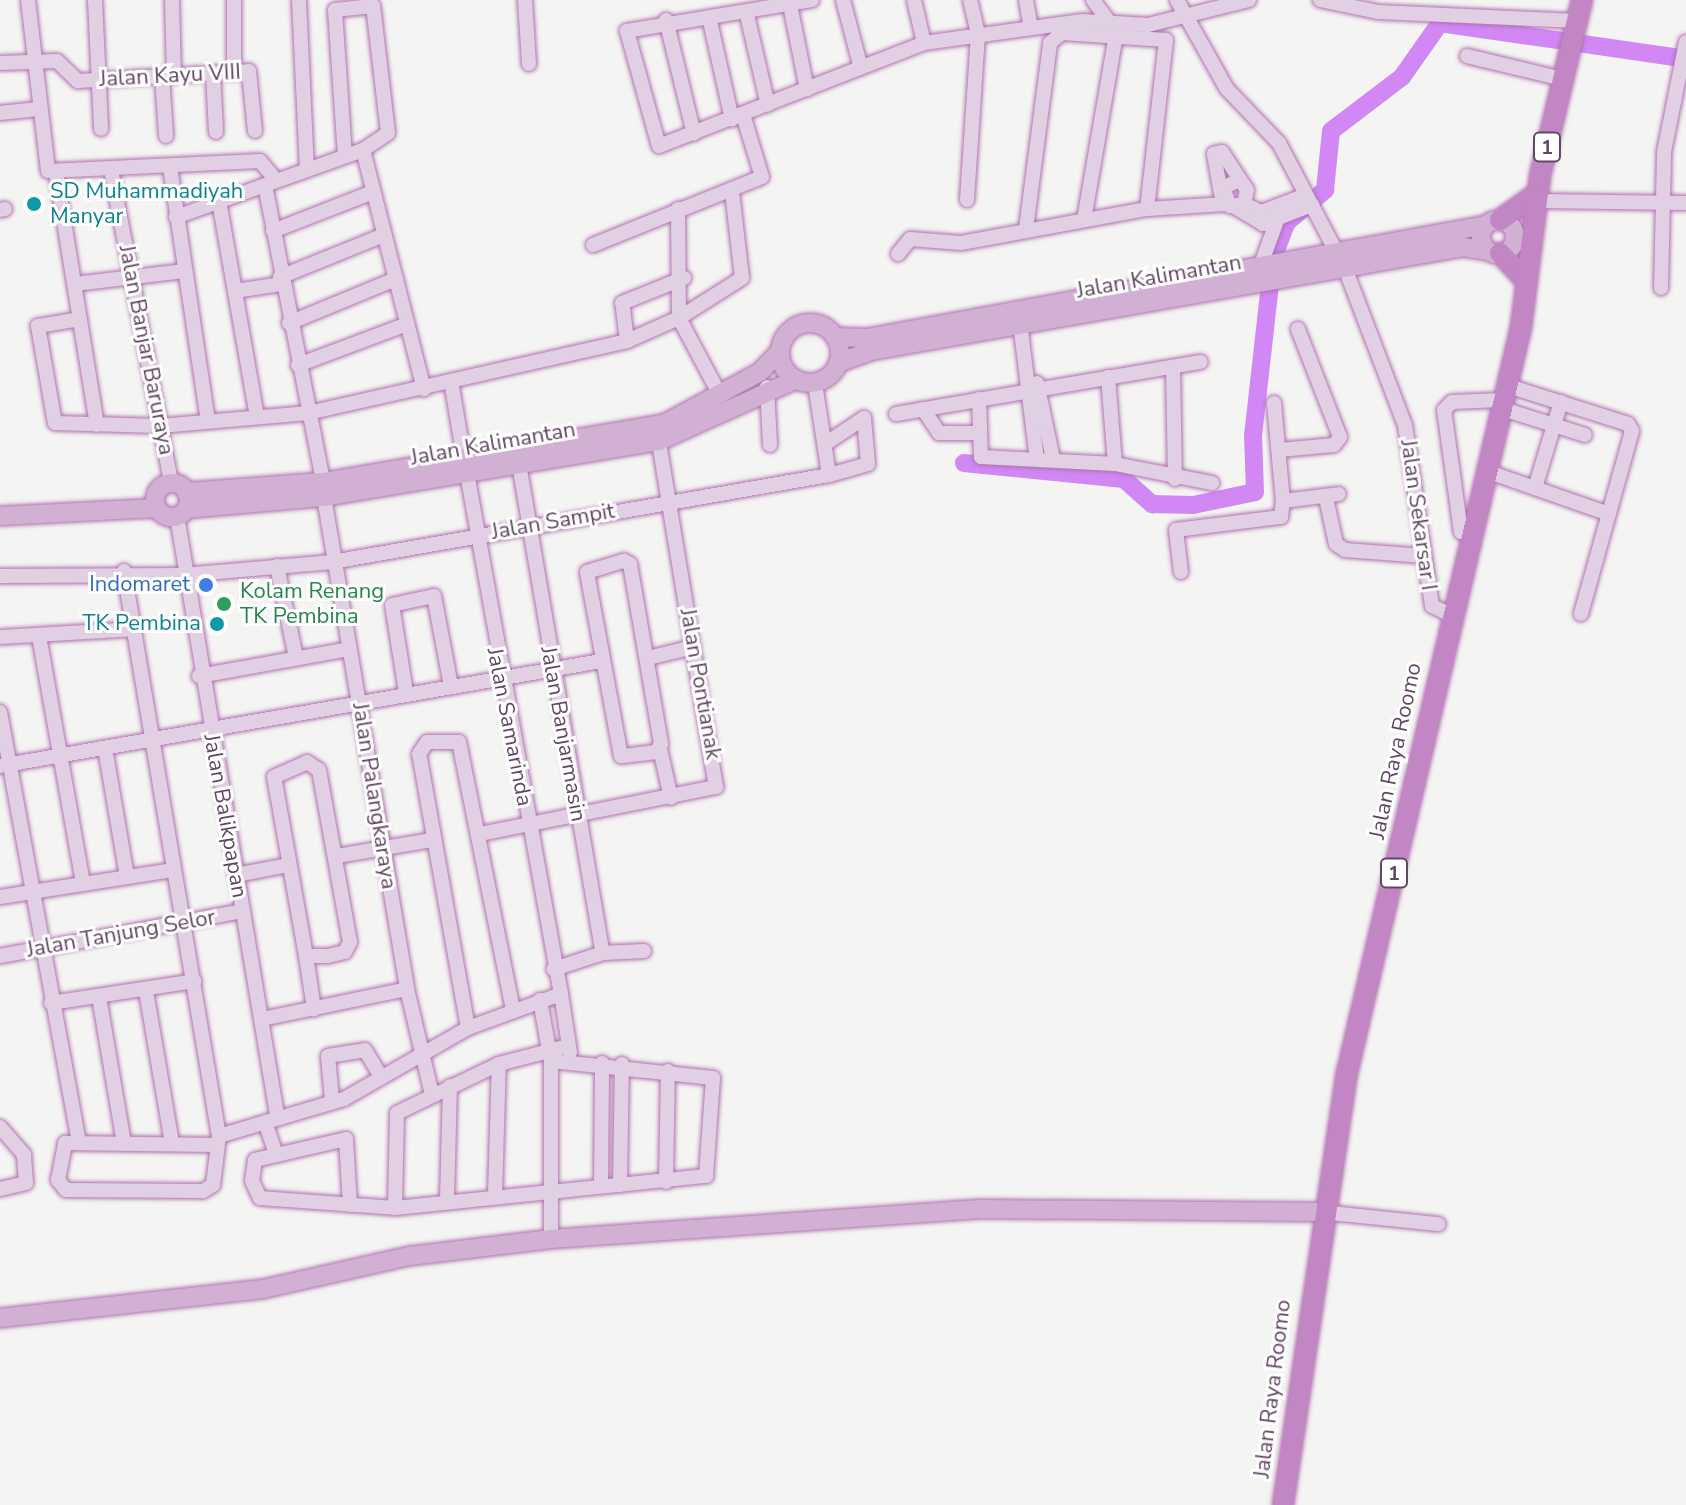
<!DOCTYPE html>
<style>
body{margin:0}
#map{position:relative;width:1686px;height:1505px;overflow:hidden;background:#f4f5f2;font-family:"Nunito Sans",sans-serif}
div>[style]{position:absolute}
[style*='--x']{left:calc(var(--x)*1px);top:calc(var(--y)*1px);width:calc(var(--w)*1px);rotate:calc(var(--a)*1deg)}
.river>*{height:18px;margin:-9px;padding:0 9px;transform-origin:9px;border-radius:9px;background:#d188f5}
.roads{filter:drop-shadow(0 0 2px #b071b1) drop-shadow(0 0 2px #b071b1)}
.minor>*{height:14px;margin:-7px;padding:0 7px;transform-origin:7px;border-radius:7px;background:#e1d0e3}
.major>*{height:18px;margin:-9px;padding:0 9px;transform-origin:9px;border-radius:9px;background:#d1b0d3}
.major>.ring{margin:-9px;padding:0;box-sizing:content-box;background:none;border:18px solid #d1b0d3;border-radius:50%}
.highway>*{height:20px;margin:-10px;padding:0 10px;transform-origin:10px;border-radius:10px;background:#c386c5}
.dots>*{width:22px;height:22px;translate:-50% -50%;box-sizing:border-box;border:4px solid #fff;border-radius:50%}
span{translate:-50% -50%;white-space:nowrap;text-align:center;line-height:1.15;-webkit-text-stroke:6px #fff;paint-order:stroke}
.shield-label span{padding:2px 6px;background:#fff;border:2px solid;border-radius:6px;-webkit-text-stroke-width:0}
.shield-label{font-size:20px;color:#614862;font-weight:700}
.street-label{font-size:22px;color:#614862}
.culture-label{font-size:22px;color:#0d838f}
.left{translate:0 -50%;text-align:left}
.right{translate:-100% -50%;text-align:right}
.shop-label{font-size:22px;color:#366cbe}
.leisure-label{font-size:22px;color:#27864d}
</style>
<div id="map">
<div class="river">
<i style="--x:964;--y:463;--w:161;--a:5.7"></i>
<i style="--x:1124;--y:479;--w:38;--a:42"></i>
<i style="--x:1152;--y:504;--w:41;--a:1.4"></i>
<i style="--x:1193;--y:505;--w:63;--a:-11.8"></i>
<i style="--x:1255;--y:492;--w:56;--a:-92"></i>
<i style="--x:1253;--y:436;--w:179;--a:-83.6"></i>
<i style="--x:1273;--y:258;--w:39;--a:-69"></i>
<i style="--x:1287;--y:222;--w:50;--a:-40.1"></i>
<i style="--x:1325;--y:190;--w:59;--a:-84.2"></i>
<i style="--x:1331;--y:131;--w:89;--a:-37.3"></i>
<i style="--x:1402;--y:77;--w:66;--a:-54.9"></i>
<i style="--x:1440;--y:23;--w:249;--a:8.3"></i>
</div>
<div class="roads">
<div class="minor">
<i style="--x:28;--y:0;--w:172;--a:83.3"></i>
<i style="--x:48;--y:171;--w:212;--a:-2.7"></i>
<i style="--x:260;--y:161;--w:25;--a:50"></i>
<i style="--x:95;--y:0;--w:129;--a:87.3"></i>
<i style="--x:172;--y:0;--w:75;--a:88.5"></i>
<i style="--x:234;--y:0;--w:71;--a:90"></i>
<i style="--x:299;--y:0;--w:168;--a:87.3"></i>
<i style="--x:525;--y:0;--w:64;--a:86.4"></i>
<i style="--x:812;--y:0;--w:188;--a:170.5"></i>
<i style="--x:627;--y:31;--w:119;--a:74.5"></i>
<i style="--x:659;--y:146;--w:284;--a:-21.2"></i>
<i style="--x:924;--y:43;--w:160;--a:-7.9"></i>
<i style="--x:1082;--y:21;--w:66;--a:3.5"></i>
<i style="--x:1148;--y:25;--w:104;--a:-13.9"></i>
<i style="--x:843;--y:0;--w:70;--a:75.2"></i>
<i style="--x:914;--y:0;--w:44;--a:76.9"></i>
<i style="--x:1026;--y:0;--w:27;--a:80"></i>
<i style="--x:1093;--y:0;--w:29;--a:54"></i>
<i style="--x:1177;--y:0;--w:102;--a:60.7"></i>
<i style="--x:1227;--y:89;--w:75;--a:46.1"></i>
<i style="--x:1279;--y:143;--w:141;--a:62.2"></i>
<i style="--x:1345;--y:268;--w:168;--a:69.1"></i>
<i style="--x:1405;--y:425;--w:183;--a:81.5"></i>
<i style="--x:1432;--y:606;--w:21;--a:25"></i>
<i style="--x:1320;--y:0;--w:59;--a:11.7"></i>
<i style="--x:1378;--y:12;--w:199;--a:2.6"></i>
<i style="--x:790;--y:5;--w:86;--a:78.6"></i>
<i style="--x:747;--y:15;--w:92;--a:76.9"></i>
<i style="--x:709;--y:17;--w:105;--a:77.3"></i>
<i style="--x:666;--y:20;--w:117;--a:76.2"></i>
<i style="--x:1467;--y:56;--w:99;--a:13.5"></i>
<i style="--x:0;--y:63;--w:57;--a:-2"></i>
<i style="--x:57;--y:61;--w:29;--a:44"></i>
<i style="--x:78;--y:81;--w:171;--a:-3.3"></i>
<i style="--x:249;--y:71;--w:60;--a:84.3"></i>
<i style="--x:213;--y:73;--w:59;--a:87.1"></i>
<i style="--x:162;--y:75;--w:61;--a:86.2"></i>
<i style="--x:0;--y:113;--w:38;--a:-6"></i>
<i style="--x:363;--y:150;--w:247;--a:75.7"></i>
<i style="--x:170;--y:167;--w:256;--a:81.5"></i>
<i style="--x:111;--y:170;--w:319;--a:79.1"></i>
<i style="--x:56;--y:172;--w:256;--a:80.8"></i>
<i style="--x:265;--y:185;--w:303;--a:78.9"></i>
<i style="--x:1221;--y:194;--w:41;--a:-99.9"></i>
<i style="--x:1214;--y:154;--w:8;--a:-14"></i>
<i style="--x:1222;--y:152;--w:45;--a:56.7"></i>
<i style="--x:1247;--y:190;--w:14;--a:102"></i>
<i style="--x:1244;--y:204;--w:14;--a:172"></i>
<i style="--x:1230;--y:206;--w:19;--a:-111"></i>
<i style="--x:1223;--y:188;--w:16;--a:-27"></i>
<i style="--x:967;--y:200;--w:166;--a:-86.2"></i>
<i style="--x:978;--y:34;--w:35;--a:-103"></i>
<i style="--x:219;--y:201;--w:219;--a:80"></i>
<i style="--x:1537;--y:201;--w:149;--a:0.8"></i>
<i style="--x:1244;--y:204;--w:19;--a:25"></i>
<i style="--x:1261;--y:212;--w:48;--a:-20.7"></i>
<i style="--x:1235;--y:207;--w:33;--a:31"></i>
<i style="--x:1263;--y:224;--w:53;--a:-21.2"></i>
<i style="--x:678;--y:209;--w:109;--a:89.5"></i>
<i style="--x:679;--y:318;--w:87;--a:62"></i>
<i style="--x:0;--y:210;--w:5;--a:-11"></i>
<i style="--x:176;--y:217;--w:199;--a:-19.7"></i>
<i style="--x:363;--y:150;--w:30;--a:-34"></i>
<i style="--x:388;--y:133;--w:128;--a:-96.7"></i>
<i style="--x:373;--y:6;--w:38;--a:174"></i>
<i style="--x:335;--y:10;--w:146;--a:86.1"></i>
<i style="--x:1084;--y:220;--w:189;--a:-80.2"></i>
<i style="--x:1026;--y:229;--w:188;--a:-82.6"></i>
<i style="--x:1050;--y:43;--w:16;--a:-40"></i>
<i style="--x:1062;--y:33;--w:104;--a:3.9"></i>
<i style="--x:1166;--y:40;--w:170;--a:96.4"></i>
<i style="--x:273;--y:231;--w:107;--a:-21.3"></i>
<i style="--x:593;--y:245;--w:182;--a:-21.9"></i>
<i style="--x:762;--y:177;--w:65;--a:-107"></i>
<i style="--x:898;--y:254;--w:19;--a:-51"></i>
<i style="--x:910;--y:239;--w:51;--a:4.5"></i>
<i style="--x:961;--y:243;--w:189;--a:-10.4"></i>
<i style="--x:1147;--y:209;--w:79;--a:-3.6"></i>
<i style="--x:1259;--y:270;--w:70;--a:-70"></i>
<i style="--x:280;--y:277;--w:112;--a:-22"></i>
<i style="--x:75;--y:284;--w:110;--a:-6.8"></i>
<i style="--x:1661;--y:288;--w:136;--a:-88.7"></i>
<i style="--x:1664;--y:152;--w:112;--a:-78.7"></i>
<i style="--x:235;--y:291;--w:48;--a:-8.5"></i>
<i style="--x:1019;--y:315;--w:145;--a:82.9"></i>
<i style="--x:80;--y:319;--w:43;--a:170.5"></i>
<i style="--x:38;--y:326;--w:98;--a:80.1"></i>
<i style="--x:55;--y:423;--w:105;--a:1.6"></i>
<i style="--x:160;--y:426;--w:149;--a:-5"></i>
<i style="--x:308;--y:413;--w:327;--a:-12.7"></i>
<i style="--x:627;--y:341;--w:57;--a:-23.9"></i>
<i style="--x:679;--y:318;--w:75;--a:-32.4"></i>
<i style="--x:742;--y:278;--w:88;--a:-96.6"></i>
<i style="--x:289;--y:323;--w:116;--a:-22.4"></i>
<i style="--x:627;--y:341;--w:38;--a:-97"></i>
<i style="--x:622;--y:303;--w:67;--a:-22"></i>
<i style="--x:298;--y:365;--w:116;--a:-20.6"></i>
<i style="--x:1173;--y:367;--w:112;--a:89"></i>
<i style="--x:1108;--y:377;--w:87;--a:85.4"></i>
<i style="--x:451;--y:381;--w:78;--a:80.4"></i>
<i style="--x:1037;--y:383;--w:78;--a:78.1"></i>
<i style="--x:1505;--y:385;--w:129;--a:17.6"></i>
<i style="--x:1628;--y:424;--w:8;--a:60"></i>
<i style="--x:1632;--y:431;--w:190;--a:105.6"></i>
<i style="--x:767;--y:387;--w:58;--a:87"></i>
<i style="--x:979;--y:399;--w:58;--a:88"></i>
<i style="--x:981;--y:457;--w:134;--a:3"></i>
<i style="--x:1115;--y:464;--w:99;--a:11.1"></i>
<i style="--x:1274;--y:403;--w:98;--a:84.8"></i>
<i style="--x:1500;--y:408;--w:89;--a:17.6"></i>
<i style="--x:923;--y:409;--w:29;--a:56"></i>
<i style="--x:939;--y:433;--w:37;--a:0"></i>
<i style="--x:896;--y:414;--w:309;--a:-9.7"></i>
<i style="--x:825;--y:444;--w:47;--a:-33.7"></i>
<i style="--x:864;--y:418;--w:46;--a:85"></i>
<i style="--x:868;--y:464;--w:41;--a:164.2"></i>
<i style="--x:1280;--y:450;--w:54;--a:-5.3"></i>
<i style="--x:1334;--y:445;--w:10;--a:-53"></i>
<i style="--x:1340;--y:437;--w:116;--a:-111.3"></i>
<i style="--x:519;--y:464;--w:496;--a:80.3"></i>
<i style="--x:603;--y:953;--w:52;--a:161.9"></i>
<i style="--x:1486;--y:471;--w:130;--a:19.3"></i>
<i style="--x:1535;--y:488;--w:90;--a:-73.2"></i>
<i style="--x:324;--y:497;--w:499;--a:80.4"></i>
<i style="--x:407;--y:989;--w:109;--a:76.7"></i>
<i style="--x:1326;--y:498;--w:47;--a:77.7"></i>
<i style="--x:1336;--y:544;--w:11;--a:34"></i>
<i style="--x:1345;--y:550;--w:79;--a:4.3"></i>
<i style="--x:177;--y:516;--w:607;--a:80.52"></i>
<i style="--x:1471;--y:534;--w:10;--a:-169"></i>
<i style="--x:1461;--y:532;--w:123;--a:-97.9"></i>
<i style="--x:1444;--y:410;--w:11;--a:-45"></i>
<i style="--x:1452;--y:402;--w:50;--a:-2.3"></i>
<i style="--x:624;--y:561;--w:7;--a:27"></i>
<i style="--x:630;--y:564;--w:183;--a:80.2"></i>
<i style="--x:661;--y:744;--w:9;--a:122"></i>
<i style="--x:656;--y:752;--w:35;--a:173"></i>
<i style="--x:621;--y:756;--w:187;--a:-100.5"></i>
<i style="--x:587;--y:572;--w:39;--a:-17"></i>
<i style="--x:277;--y:566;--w:94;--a:78.3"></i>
<i style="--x:124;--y:571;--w:573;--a:80.46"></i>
<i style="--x:219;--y:1136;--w:49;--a:97"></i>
<i style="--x:213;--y:1185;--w:12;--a:149"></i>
<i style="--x:203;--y:1191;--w:137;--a:-179.6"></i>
<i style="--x:66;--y:1190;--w:13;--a:-129"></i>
<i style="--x:58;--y:1180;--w:38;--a:-79"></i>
<i style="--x:65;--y:1143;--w:151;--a:0.8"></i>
<i style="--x:1181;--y:572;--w:42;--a:-96.8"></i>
<i style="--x:1176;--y:530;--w:106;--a:-7.1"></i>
<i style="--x:1281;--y:517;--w:16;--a:-83"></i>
<i style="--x:1283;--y:501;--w:56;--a:-7.1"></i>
<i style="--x:0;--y:576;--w:184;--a:-0.3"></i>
<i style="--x:184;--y:575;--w:149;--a:-5"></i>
<i style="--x:332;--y:562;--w:505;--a:-9.93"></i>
<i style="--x:829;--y:475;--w:93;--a:-98.7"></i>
<i style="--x:39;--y:636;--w:251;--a:79.9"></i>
<i style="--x:0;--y:637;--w:134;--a:-3.4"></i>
<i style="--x:648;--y:658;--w:46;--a:-13.7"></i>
<i style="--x:199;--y:676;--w:152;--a:-10.2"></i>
<i style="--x:406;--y:692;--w:88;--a:-99.1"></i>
<i style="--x:392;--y:605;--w:43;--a:-12.1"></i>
<i style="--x:434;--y:596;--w:92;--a:79.3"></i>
<i style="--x:0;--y:712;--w:438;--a:79.6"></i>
<i style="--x:105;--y:748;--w:131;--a:80.3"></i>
<i style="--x:660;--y:749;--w:50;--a:77.3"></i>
<i style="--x:307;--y:762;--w:14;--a:34"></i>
<i style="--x:319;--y:770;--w:175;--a:79.8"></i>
<i style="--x:350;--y:942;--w:11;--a:117"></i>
<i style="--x:345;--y:952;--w:18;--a:167"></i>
<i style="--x:327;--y:956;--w:21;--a:180"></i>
<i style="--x:306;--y:956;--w:182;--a:-100.1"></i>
<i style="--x:274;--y:777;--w:36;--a:-24"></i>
<i style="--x:0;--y:766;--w:610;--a:-9.91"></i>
<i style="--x:480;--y:834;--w:241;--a:-11.3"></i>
<i style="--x:716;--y:787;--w:351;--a:-99.4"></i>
<i style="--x:337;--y:856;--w:96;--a:-9.6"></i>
<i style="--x:236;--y:875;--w:54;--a:-10.7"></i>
<i style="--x:0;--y:897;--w:174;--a:-8.9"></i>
<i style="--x:603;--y:953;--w:41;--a:-2.8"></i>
<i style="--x:0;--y:956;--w:246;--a:-10.5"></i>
<i style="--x:306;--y:956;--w:54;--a:81.4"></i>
<i style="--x:146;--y:991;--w:154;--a:80.3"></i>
<i style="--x:561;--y:994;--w:59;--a:81.2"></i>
<i style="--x:99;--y:997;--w:149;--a:80.3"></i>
<i style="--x:540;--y:1000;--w:62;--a:79.8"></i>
<i style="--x:551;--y:1061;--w:178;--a:90"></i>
<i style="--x:51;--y:1003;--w:145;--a:-8.7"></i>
<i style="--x:262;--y:1019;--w:148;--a:-11.7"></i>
<i style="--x:468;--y:1028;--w:278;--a:-100.1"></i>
<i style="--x:419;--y:754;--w:14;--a:-56"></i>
<i style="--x:427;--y:742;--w:32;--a:0"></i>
<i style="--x:459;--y:742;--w:272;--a:78.6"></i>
<i style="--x:332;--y:1100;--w:44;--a:-95.2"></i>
<i style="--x:328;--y:1056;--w:37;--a:-9"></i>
<i style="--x:365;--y:1050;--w:29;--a:59"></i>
<i style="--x:265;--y:1122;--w:31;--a:71"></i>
<i style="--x:0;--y:1127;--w:37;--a:49"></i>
<i style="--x:24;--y:1155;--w:28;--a:86"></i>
<i style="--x:26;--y:1183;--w:27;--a:167"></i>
<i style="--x:219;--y:1136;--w:130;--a:-16.5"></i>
<i style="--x:344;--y:1099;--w:143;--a:-29.8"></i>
<i style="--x:468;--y:1028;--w:99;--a:-20.1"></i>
<i style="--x:561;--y:994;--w:529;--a:-100.23"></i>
<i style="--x:666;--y:1182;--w:111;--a:-89"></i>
<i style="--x:620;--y:1185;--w:121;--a:-89.1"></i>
<i style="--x:601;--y:1186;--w:123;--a:-89.5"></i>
<i style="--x:495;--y:1195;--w:131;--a:-88.3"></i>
<i style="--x:447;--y:1200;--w:114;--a:-88.5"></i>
<i style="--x:350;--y:1205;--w:66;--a:-93.5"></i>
<i style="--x:346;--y:1139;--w:93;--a:167"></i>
<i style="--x:255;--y:1160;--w:21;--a:98"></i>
<i style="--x:252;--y:1181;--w:19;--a:65"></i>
<i style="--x:260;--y:1198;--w:135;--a:4.2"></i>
<i style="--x:395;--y:1208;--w:313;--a:-5.9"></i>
<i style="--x:706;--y:1176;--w:98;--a:-85.9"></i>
<i style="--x:713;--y:1078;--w:163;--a:-174"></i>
<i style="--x:395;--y:1208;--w:95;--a:-88.8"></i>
<i style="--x:397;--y:1113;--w:113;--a:-25.7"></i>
<i style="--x:499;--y:1064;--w:71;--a:-14.6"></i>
<i style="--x:1321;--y:1212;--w:118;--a:5.9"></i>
</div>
<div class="major">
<i class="ring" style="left:1481px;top:220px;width:16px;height:16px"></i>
<i class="ring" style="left:780px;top:323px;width:42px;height:42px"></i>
<i style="--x:835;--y:337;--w:32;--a:2"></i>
<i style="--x:867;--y:338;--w:629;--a:-10.35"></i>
<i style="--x:838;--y:363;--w:35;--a:-20"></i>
<i style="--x:871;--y:351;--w:601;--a:-9.96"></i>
<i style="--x:1463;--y:247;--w:26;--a:9"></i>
<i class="ring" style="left:155px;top:483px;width:16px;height:16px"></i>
<i style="--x:186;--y:492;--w:137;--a:-4.2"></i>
<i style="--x:323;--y:482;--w:346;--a:-9.7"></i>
<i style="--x:664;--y:424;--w:109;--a:-28.4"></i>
<i style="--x:760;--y:372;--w:28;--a:-46"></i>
<i style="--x:186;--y:509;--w:139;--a:-5"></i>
<i style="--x:324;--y:497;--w:340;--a:-9.5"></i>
<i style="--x:659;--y:441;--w:149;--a:-24.2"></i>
<i style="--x:0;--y:516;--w:157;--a:-2.9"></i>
<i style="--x:0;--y:1318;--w:265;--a:-6.3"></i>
<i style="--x:263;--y:1289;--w:151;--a:-12.7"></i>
<i style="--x:410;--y:1256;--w:142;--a:-6.9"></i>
<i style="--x:551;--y:1239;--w:430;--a:-4"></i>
<i style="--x:980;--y:1209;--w:341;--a:0.5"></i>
</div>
<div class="highway">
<i style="--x:1500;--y:220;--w:47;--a:-35.4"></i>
<i style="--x:1500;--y:253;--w:38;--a:47"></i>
<i style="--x:1283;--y:1505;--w:437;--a:-81.6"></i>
<i style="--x:1347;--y:1073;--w:766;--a:-76.87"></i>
<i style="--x:1521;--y:327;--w:152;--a:-82.8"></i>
<i style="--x:1540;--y:176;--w:181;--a:-76.6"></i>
</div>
</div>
<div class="dots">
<i style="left:34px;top:204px;background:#0f9aa8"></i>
<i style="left:206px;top:585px;background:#3f7fe0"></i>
<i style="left:224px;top:604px;background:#2e9e5b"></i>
<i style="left:217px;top:624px;background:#0f9aa8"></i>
</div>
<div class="shield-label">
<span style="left:1547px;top:147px">1</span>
<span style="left:1394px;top:873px">1</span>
</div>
<div class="street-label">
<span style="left:170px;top:76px;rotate:-3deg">Jalan Kayu VIII</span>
<span style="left:1159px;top:277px;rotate:-10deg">Jalan Kalimantan</span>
<span style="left:146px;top:350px;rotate:79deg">Jalan Banjar Baruraya</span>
<span style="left:493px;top:444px;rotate:-10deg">Jalan Kalimantan</span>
<span style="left:1418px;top:515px;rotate:82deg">Jalan Sekarsar I</span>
<span style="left:553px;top:522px;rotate:-10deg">Jalan Sampit</span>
<span style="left:700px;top:684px;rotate:80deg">Jalan Pontianak</span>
<span style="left:509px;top:727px;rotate:79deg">Jalan Samarinda</span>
<span style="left:563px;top:734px;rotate:80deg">Jalan Banjarmasin</span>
<span style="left:1396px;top:751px;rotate:-78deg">Jalan Raya Roomo</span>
<span style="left:374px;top:796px;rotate:81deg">Jalan Palangkaraya</span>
<span style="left:225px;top:816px;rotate:80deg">Jalan Balikpapan</span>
<span style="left:121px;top:934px;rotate:-10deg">Jalan Tanjung Selor</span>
<span style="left:1273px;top:1389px;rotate:-83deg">Jalan Raya Roomo</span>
</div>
<div class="culture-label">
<span class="left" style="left:50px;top:204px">SD Muhammadiyah<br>Manyar</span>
<span class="right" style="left:201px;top:624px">TK Pembina</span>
</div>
<div class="shop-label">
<span class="right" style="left:190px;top:585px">Indomaret</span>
</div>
<div class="leisure-label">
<span class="left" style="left:240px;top:604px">Kolam Renang<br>TK Pembina</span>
</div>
</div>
